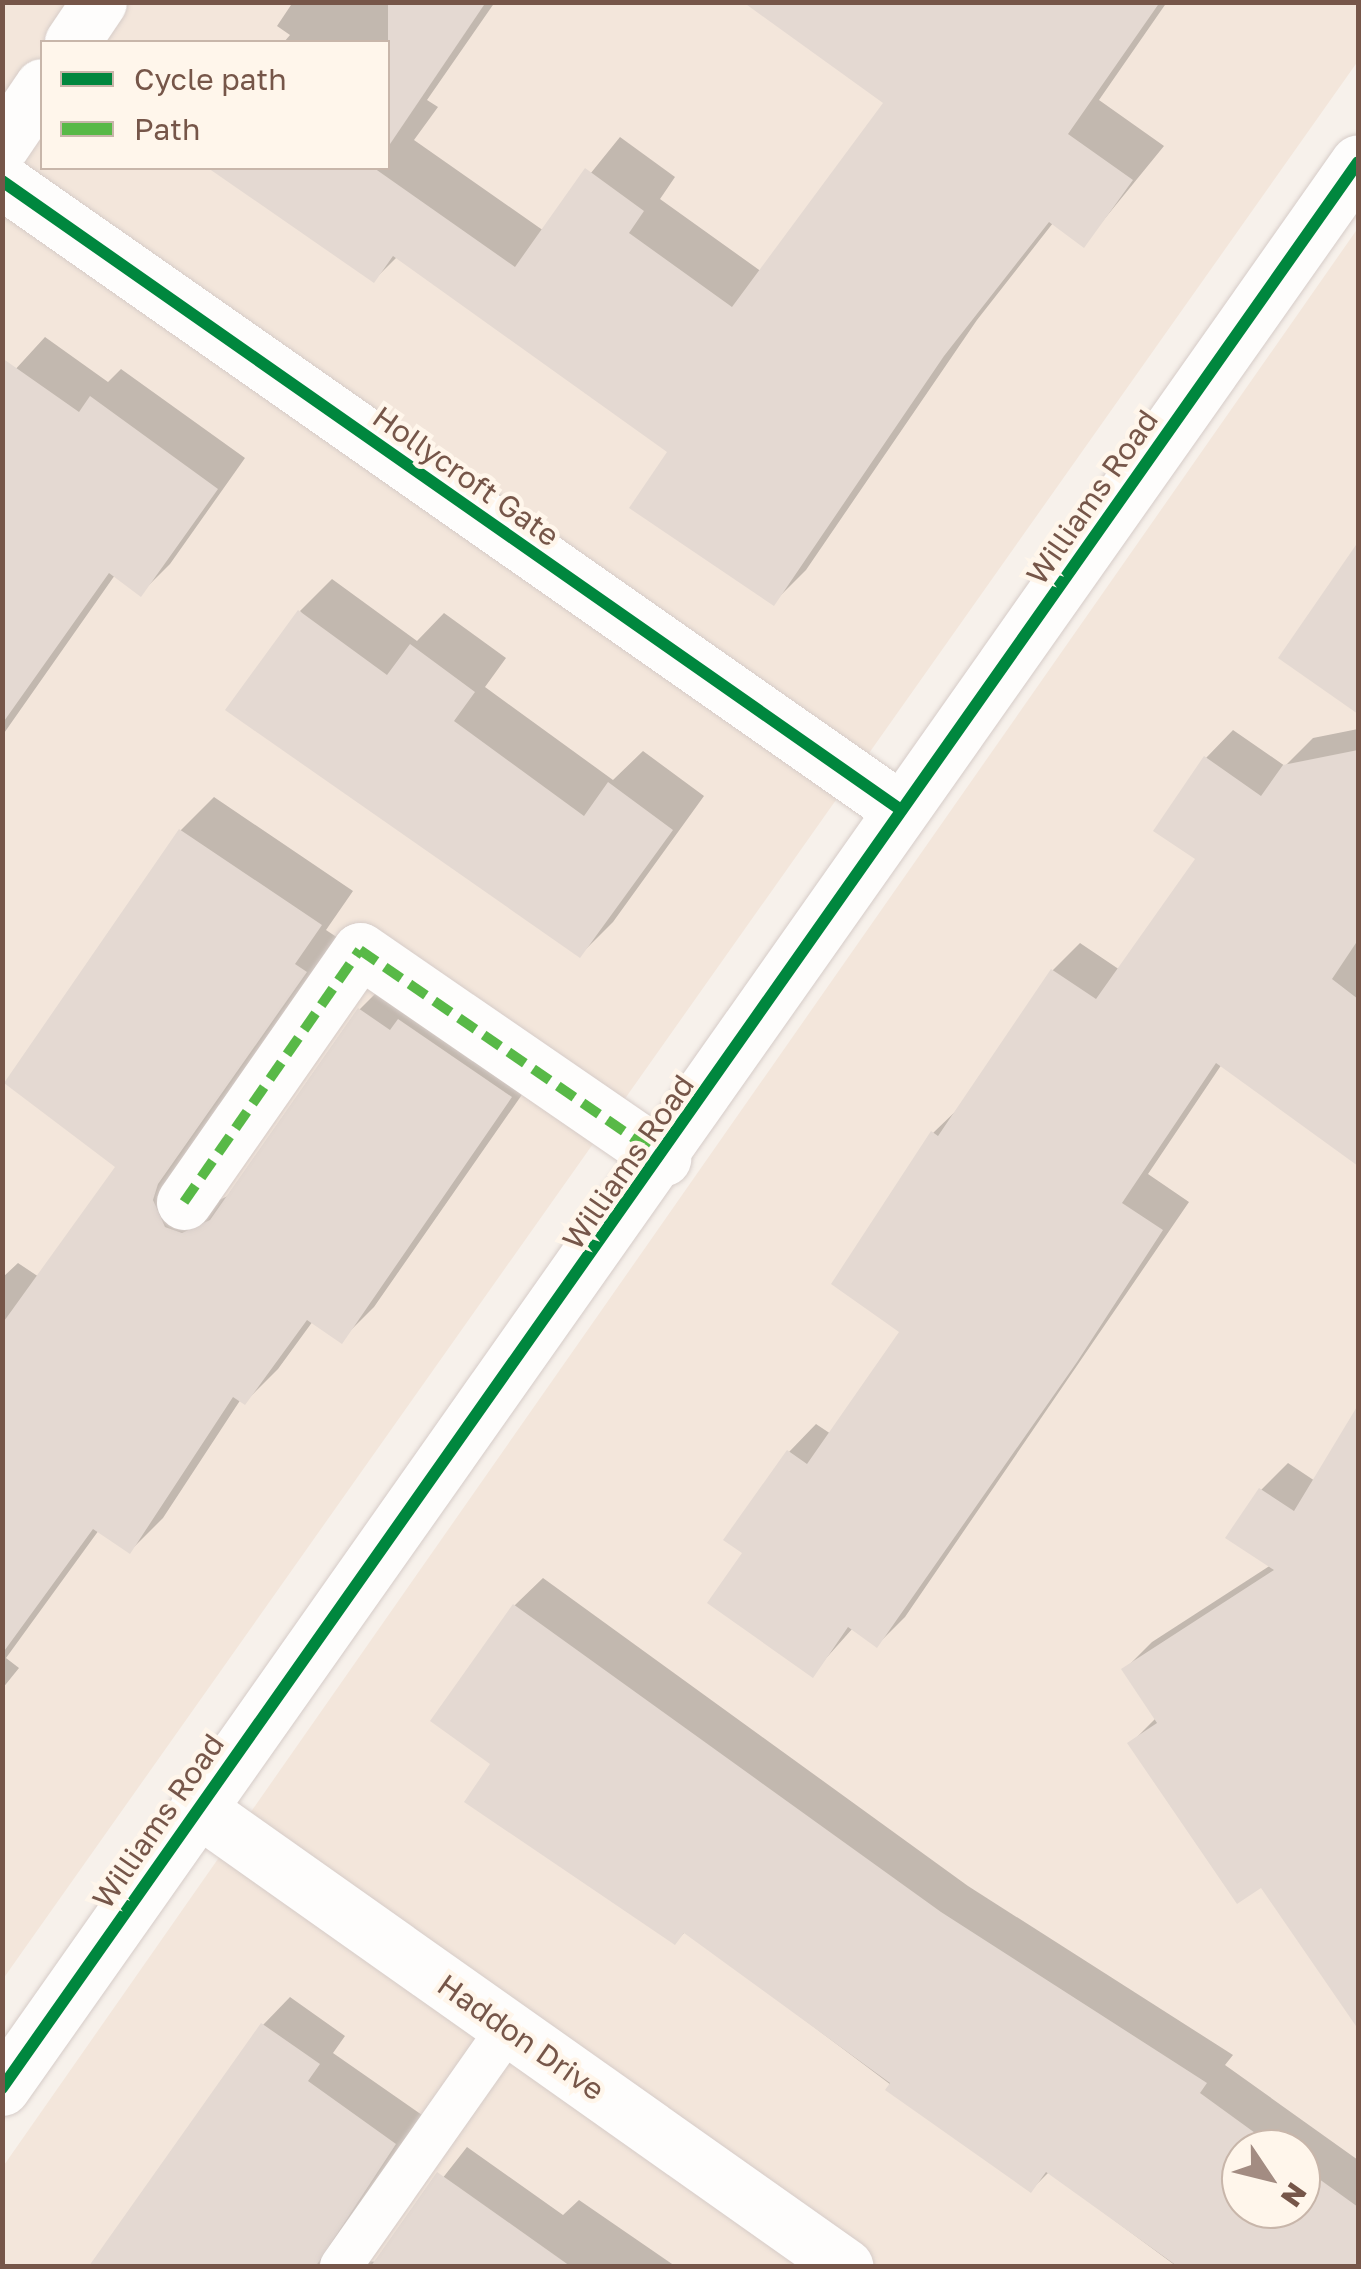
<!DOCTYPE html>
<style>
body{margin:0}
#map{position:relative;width:1361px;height:2269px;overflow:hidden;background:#f7f1eb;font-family:"Golos Text",sans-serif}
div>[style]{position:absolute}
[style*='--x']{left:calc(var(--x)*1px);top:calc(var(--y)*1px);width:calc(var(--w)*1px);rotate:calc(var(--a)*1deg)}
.residential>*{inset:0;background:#f3e6db}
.shadow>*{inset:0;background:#0003}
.building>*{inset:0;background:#e4d9d2}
.roads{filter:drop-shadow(0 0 2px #d6ccc8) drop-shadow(0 0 2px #d6ccc8)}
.service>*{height:42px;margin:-21px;padding:0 21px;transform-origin:21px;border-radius:21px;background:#fefdfc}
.minor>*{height:55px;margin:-27.5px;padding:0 27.5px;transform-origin:27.5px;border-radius:27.5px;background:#fefdfc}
.tertiary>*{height:55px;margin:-27.5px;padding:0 27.5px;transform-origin:27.5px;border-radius:27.5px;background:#fefdfc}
.quiet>*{height:10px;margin-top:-5px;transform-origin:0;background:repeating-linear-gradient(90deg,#58b947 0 20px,transparent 0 30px)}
.cycleway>*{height:12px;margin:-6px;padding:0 6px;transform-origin:6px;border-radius:6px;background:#00873e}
span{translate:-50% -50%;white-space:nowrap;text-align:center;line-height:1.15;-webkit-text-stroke:9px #fff6eb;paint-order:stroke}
.street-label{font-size:30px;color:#765649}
.frame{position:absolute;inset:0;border:5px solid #765649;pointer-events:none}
.legend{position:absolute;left:40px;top:40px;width:350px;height:130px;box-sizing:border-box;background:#fff6eb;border:2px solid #c8b6aa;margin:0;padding:12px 18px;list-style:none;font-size:30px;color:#765649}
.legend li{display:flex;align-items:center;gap:20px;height:50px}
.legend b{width:50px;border:2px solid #c8b6aa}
.north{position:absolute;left:1221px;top:2129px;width:100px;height:100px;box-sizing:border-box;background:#fff6eb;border:2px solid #c8b6aa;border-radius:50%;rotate:125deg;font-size:28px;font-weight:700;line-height:40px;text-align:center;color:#765649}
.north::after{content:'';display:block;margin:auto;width:35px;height:45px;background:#a38c82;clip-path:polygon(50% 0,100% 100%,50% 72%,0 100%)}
</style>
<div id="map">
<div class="residential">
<i style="clip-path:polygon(evenodd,3px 3px,1358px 3px,1358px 61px,3px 1979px,3px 3px,42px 42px,388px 42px,388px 168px,42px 168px,42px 42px)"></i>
<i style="clip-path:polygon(evenodd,1358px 228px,1358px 2266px,3px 2266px,2px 2168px,1358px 228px,1241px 2149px,1301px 2149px,1301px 2209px,1241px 2209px,1241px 2149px)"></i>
</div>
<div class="shadow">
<i style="clip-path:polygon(293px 2px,495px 2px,427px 100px,438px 107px,414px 140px,544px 231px,620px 137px,675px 177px,660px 199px,762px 272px,887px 103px,786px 2px,1167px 2px,1099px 100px,1164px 146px,1084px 244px,1053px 223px,977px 320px,806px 570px,773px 603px,671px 452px,398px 256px,374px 280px,212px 168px,388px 168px,388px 42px,284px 42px,290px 35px,277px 26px)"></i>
<i style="clip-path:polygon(45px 337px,108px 382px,121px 369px,245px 458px,170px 564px,141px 593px,115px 575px,2px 736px,2px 384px)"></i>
<i style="clip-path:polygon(1358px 552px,1358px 711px,1281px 657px)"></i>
<i style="clip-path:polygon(332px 579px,417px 641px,444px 613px,506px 658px,485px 687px,613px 780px,643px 751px,704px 796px,613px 922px,580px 955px,300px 611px)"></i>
<i style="clip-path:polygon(1358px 729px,1358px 1131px,1340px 1149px,1222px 1064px,1148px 1174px,1189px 1202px,905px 1617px,877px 1645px,853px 1628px,812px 1674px,745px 1552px,789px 1452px,816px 1424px,831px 1434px,903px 1332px,933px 1133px,961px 1106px,1053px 970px,1080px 943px,1120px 970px,1198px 859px,1206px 758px,1233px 730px,1285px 766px,1313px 738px)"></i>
<i style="clip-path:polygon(214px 797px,353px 891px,326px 930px,338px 938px,217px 1201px,230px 1195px,360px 1009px,393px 976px,544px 1063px,374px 1307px,341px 1340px,313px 1321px,278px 1369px,245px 1402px,241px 1399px,163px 1518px,130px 1551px,99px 1530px,6px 1658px,19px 1668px,2px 1689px,2px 1278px,18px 1263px,39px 1277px,119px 1166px,181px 830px)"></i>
<i style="clip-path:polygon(1358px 1410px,1358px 2013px,1344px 2003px,1262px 1884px,1130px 1744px,1156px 1718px,1125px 1669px,1152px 1642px,1271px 1565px,1261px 1490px,1288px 1463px,1315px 1481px)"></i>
<i style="clip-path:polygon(evenodd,543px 1578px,968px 1886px,1233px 2055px,1225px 2065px,1358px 2160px,1358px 2266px,1176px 2266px,1049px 2172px,1031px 2190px,686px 1931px,675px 1942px,494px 1764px,433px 1720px,515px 1605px,543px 1578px,1241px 2149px,1301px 2149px,1301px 2209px,1241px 2209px,1241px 2149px)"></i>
<i style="clip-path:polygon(290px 1997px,345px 2036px,333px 2053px,422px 2115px,355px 2260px,377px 2262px,467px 2147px,563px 2215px,579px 2200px,675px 2266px,92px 2266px,263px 2025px)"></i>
</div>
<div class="building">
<i style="clip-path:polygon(388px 2px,486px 2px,388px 147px)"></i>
<i style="clip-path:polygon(743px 2px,1160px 2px,1068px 134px,1133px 180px,1084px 248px,1049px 222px,944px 356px,774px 606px,629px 508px,667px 452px,393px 256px,374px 283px,208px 168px,374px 168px,515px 267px,585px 168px,644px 211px,629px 233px,732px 307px,883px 103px)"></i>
<i style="clip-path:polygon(2px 358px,79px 412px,90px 396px,218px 489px,141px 597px,109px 573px,2px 724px)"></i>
<i style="clip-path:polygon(1358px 542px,1358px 714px,1278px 658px)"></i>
<i style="clip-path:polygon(298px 610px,387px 675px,410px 644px,475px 692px,454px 721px,584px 816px,608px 782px,673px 830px,580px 958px,225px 710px)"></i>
<i style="clip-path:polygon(1358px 750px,1358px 940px,1332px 979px,1358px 999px,1358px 1166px,1216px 1063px,1122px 1203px,1163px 1230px,1077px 1362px,877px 1648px,848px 1627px,813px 1678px,707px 1603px,742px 1553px,723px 1540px,787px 1450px,807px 1464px,899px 1332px,831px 1284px,931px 1131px,938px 1136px,1051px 969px,1096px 999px,1195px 859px,1153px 831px,1204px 756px,1261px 796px,1283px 765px)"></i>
<i style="clip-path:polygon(179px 829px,322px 925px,295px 964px,307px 972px,158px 1184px,153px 1200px,165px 1227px,182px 1233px,210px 1220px,358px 1008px,390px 1030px,398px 1019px,512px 1097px,342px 1344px,307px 1320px,245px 1405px,233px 1397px,130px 1554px,93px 1529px,2px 1654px,2px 1324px,115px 1167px,4px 1083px)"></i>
<i style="clip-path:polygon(1358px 1405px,1358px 2029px,1261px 1888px,1237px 1904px,1127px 1743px,1157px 1723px,1121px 1669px,1274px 1570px,1225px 1538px,1259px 1488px,1294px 1511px)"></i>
<i style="clip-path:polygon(513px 1604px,941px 1912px,1207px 2083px,1200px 2093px,1277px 2149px,1241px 2149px,1241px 2209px,1301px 2209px,1301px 2166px,1358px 2207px,1358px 2266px,1177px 2266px,1046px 2172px,1031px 2193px,885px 2090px,890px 2083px,684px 1933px,675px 1945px,464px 1802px,490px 1764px,430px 1721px)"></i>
<i style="clip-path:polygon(261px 2023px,320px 2064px,308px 2081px,396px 2144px,316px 2266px,89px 2266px)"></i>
<i style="clip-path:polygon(437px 2172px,457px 2186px,570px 2266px,371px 2266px)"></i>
</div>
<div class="roads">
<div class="service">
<i style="--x:341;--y:2266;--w:291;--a:-54.9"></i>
</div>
<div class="minor">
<i style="--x:72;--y:42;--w:48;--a:-56"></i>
<i style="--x:2;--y:145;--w:71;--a:-55.9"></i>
<i style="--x:2;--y:181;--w:1097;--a:34.98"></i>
<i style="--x:184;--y:1202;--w:307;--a:-55.1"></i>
<i style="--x:360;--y:950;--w:368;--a:34.5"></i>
<i style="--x:197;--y:1808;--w:794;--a:35.25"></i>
</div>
<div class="tertiary">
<i style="--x:2;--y:2088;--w:2355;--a:-54.85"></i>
</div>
</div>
<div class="quiet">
<i style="--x:184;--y:1202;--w:307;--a:-55.1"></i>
<i style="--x:360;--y:950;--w:368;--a:34.5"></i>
</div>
<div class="cycleway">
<i style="--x:2;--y:181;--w:1097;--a:34.98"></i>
<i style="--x:2;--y:2088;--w:2355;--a:-54.85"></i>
</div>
<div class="street-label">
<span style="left:466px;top:476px;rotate:35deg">Hollycroft Gate</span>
<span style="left:1092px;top:497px;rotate:-55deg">Williams Road</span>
<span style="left:628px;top:1162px;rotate:-55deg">Williams Road</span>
<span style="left:158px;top:1821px;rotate:-55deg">Williams Road</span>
<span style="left:521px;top:2037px;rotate:35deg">Haddon Drive</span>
</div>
<div class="frame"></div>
<ul class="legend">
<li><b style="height:12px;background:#00873e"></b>Cycle path</li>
<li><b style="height:12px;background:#58b947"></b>Path</li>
</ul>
<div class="north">N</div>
</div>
